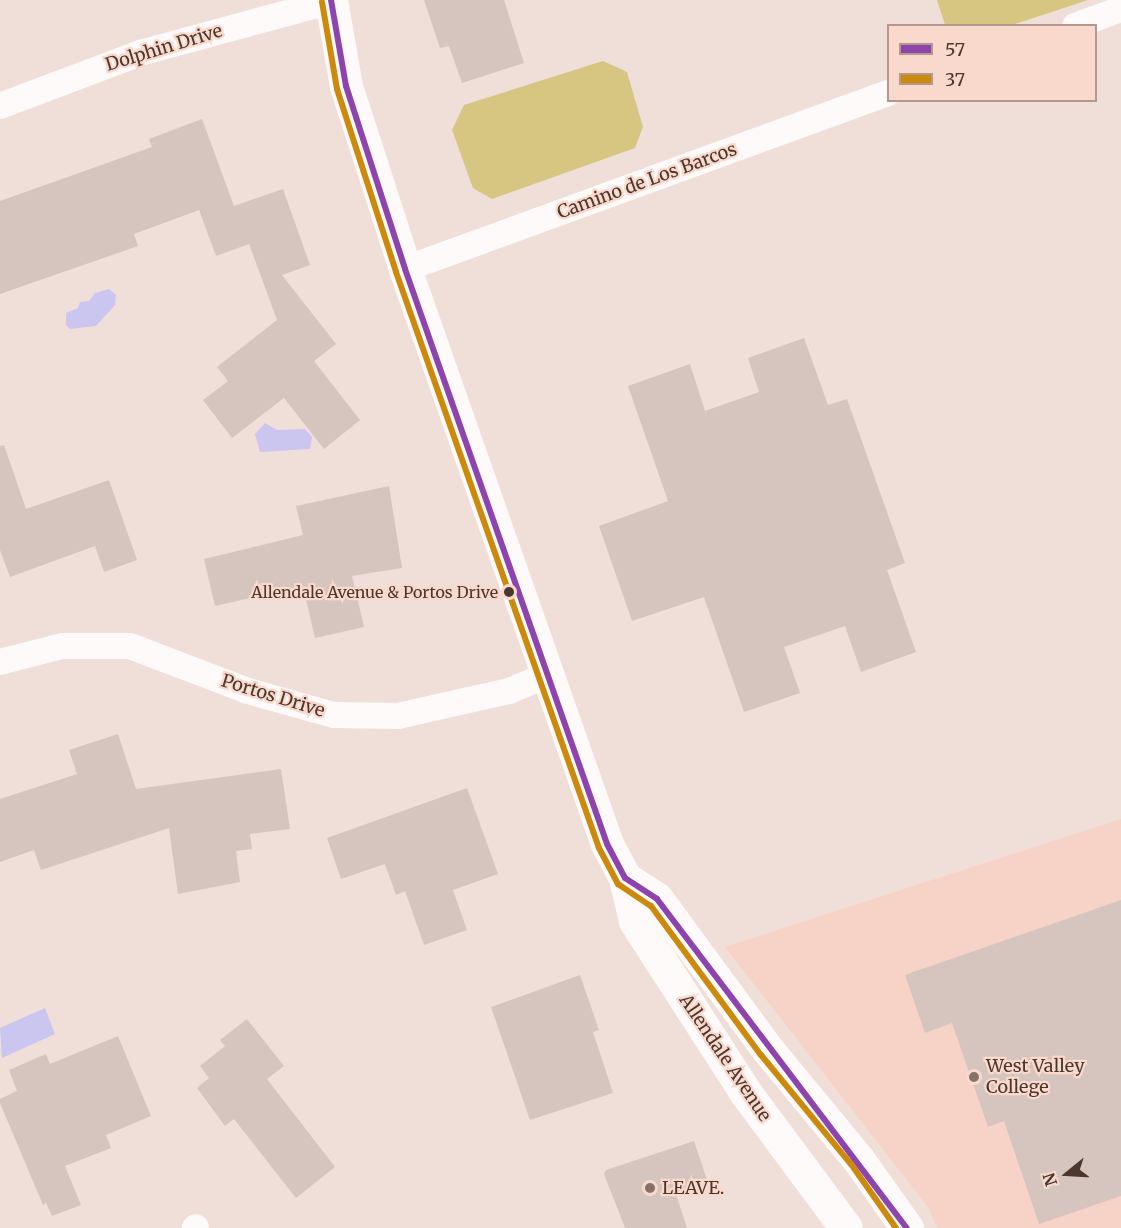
<!DOCTYPE html>
<style>
body{margin:0}
#map{position:relative;width:1121px;height:1228px;overflow:hidden;background:#f0ded8;font-family:Merriweather,serif}
div>[style]{position:absolute}
[style*='--x']{left:calc(var(--x)*1px);top:calc(var(--y)*1px);width:calc(var(--w)*1px);rotate:calc(var(--a)*1deg)}
.built>*{inset:0;background:#f6d3c6}
.green>*{inset:0;background:#d6c681}
.water>*{inset:0;background:#cac6f0}
.building>*{inset:0;background:#d6c4be}
.street>*{height:26px;margin:-13px;padding:0 13px;transform-origin:13px;border-radius:13px;background:#fdfaf9}
.secondary>*{height:33px;margin:-16.5px;padding:0 16.5px;transform-origin:16.5px;border-radius:16.5px;background:#fdfaf9}
.bus-1>*{height:6px;margin:-3px;padding:0 3px;transform-origin:3px;border-radius:3px;background:#8e44ad}
.bus-2>*{height:6px;margin:-3px;padding:0 3px;transform-origin:3px;border-radius:3px;background:#cc8a0c}
.dots>*{width:16px;height:16px;translate:-50% -50%;box-sizing:border-box;border:3px solid #fad9cd;border-radius:50%}
span{translate:-50% -50%;white-space:nowrap;text-align:center;line-height:1.15;-webkit-text-stroke:4.5px #fad9cd;paint-order:stroke}
.bus-label{font-size:16px;color:#4c372f}
.right{translate:-100% -50%;text-align:right}
.street-label{font-size:18px;color:#4c372f}
.poi-label{font-size:18px;color:#4c372f}
.left{translate:0 -50%;text-align:left}
.legend{position:absolute;left:887px;top:24px;width:210px;height:78px;box-sizing:border-box;background:#fad9cd;border:2px solid #b4988e;margin:0;padding:8px 10px;list-style:none;font-size:18px;color:#4c372f}
.legend li{display:flex;align-items:center;gap:12px;height:30px}
.legend b{width:30px;border:2px solid #b4988e}
.north{position:absolute;left:1037px;top:1144px;width:60px;height:60px;-webkit-text-stroke:4px #fad9cd;paint-order:stroke;rotate:252deg;font-size:16px;font-weight:700;line-height:24px;text-align:center;color:#4c372f}
.north::after{content:'';display:block;margin:auto;width:21px;height:27px;background:#4c372f;clip-path:polygon(50% 0,100% 100%,50% 72%,0 100%)}
</style>
<div id="map">
<div class="built">
<i style="clip-path:polygon(1121px 819px,1121px 1228px,937px 1228px,928px 1207px,725px 947px)"></i>
</div>
<div class="green">
<i style="clip-path:polygon(937px 0,1088px 0,1009px 26px,945px 25px)"></i>
<i style="clip-path:polygon(603px 61px,627px 72px,643px 127px,635px 148px,492px 199px,473px 188px,452px 130px,464px 105px)"></i>
</div>
<div class="water">
<i style="clip-path:polygon(109px 289px,116px 295px,115px 305px,96px 326px,70px 329px,66px 325px,66px 313px,78px 308px,80px 302px,89px 301px,95px 293px)"></i>
<i style="clip-path:polygon(265px 423px,277px 430px,305px 429px,312px 437px,310px 449px,260px 452px,255px 434px)"></i>
<i style="clip-path:polygon(45px 1008px,55px 1034px,2px 1058px,0 1028px)"></i>
</div>
<div class="building">
<i style="clip-path:polygon(424px 0,504px 0,524px 63px,462px 83px,449px 46px,440px 48px)"></i>
<i style="clip-path:polygon(202px 119px,234px 206px,283px 189px,310px 265px,282px 275px,336px 344px,314px 361px,360px 420px,324px 449px,284px 398px,232px 438px,203px 400px,228px 381px,217px 367px,277px 320px,249px 244px,216px 256px,199px 210px,134px 234px,138px 246px,0 294px,0 201px,152px 147px,149px 139px)"></i>
<i style="clip-path:polygon(804px 338px,828px 405px,847px 399px,905px 563px,887px 570px,916px 652px,861px 672px,845px 626px,784px 647px,800px 693px,744px 712px,704px 597px,632px 621px,599px 526px,668px 501px,628px 386px,690px 364px,705px 411px,759px 392px,748px 358px)"></i>
<i style="clip-path:polygon(4px 445px,26px 509px,109px 480px,137px 560px,104px 572px,95px 546px,10px 577px,0 550px,0 446px)"></i>
<i style="clip-path:polygon(389px 486px,402px 568px,352px 576px,364px 627px,315px 638px,303px 586px,215px 606px,204px 559px,303px 535px,296px 506px)"></i>
<i style="clip-path:polygon(118px 734px,136px 789px,281px 769px,290px 829px,250px 834px,252px 849px,236px 851px,240px 882px,178px 894px,169px 828px,41px 870px,34px 850px,0 862px,0 799px,77px 774px,69px 750px)"></i>
<i style="clip-path:polygon(467px 788px,498px 874px,453px 890px,467px 930px,424px 945px,405px 891px,396px 895px,385px 864px,341px 879px,327px 838px)"></i>
<i style="clip-path:polygon(1121px 900px,1121px 1196px,1039px 1224px,1004px 1121px,988px 1127px,952px 1023px,925px 1033px,905px 975px)"></i>
<i style="clip-path:polygon(580px 975px,599px 1030px,593px 1032px,613px 1093px,530px 1120px,491px 1007px)"></i>
<i style="clip-path:polygon(247px 1019px,284px 1066px,267px 1079px,335px 1167px,296px 1198px,234px 1119px,225px 1126px,197px 1088px,209px 1078px,200px 1066px,225px 1046px,220px 1040px)"></i>
<i style="clip-path:polygon(118px 1036px,151px 1116px,106px 1135px,111px 1148px,65px 1166px,81px 1205px,52px 1216px,46px 1203px,43px 1205px,0 1103px,0 1099px,17px 1091px,9px 1070px,46px 1054px,50px 1064px)"></i>
<i style="clip-path:polygon(694px 1141px,708px 1183px,676px 1194px,687px 1228px,625px 1228px,604px 1174px,606px 1170px)"></i>
</div>
<div class="street">
<i style="--x:1075;--y:26;--w:49;--a:-20.3"></i>
<i style="--x:0;--y:106;--w:150;--a:-20.7"></i>
<i style="--x:140;--y:53;--w:198;--a:-15.2"></i>
<i style="--x:405;--y:269;--w:514;--a:-20.02"></i>
<i style="--x:0;--y:662;--w:64;--a:-14.5"></i>
<i style="--x:62;--y:646;--w:68;--a:0"></i>
<i style="--x:130;--y:646;--w:126;--a:20.9"></i>
<i style="--x:248;--y:691;--w:89;--a:15.6"></i>
<i style="--x:334;--y:715;--w:64;--a:0.9"></i>
<i style="--x:398;--y:716;--w:114;--a:-12.7"></i>
<i style="--x:509;--y:691;--w:42;--a:-22.3"></i>
<i style="--x:195;--y:1228;--w:1;--a:-45"></i>
</div>
<div class="secondary">
<i style="--x:331;--y:0;--w:87;--a:80.1"></i>
<i style="--x:346;--y:86;--w:192;--a:72.1"></i>
<i style="--x:405;--y:269;--w:609;--a:70.64"></i>
<i style="--x:607;--y:844;--w:38;--a:62"></i>
<i style="--x:625;--y:878;--w:44;--a:76.9"></i>
<i style="--x:635;--y:921;--w:203;--a:57.2"></i>
<i style="--x:745;--y:1092;--w:169;--a:53.4"></i>
<i style="--x:625;--y:878;--w:38;--a:33"></i>
<i style="--x:657;--y:899;--w:187;--a:53.7"></i>
<i style="--x:768;--y:1050;--w:141;--a:50.5"></i>
<i style="--x:858;--y:1159;--w:85;--a:54.6"></i>
</div>
<div class="bus-1">
<i style="--x:331;--y:0;--w:87;--a:80.1"></i>
<i style="--x:346;--y:86;--w:192;--a:72.1"></i>
<i style="--x:405;--y:269;--w:609;--a:70.64"></i>
<i style="--x:607;--y:844;--w:38;--a:62"></i>
<i style="--x:625;--y:878;--w:38;--a:33"></i>
<i style="--x:657;--y:899;--w:413;--a:52.8"></i>
</div>
<div class="bus-2">
<i style="--x:322;--y:2;--w:88;--a:80.2"></i>
<i style="--x:337;--y:89;--w:192;--a:72.1"></i>
<i style="--x:396;--y:272;--w:611;--a:70.59"></i>
<i style="--x:599;--y:848;--w:41;--a:62.2"></i>
<i style="--x:618;--y:884;--w:40;--a:34"></i>
<i style="--x:651;--y:906;--w:185;--a:53.6"></i>
<i style="--x:761;--y:1055;--w:141;--a:50.5"></i>
<i style="--x:851;--y:1164;--w:78;--a:54.9"></i>
</div>
<div class="dots">
<i style="left:509px;top:592px;background:#4c372f"></i>
<i style="left:974px;top:1077px;background:#85716a"></i>
<i style="left:650px;top:1188px;background:#85716a"></i>
</div>
<div class="bus-label">
<span class="right" style="left:498px;top:592px">Allendale Avenue &amp; Portos Drive</span>
</div>
<div class="street-label">
<span style="left:164px;top:48px;rotate:-17deg">Dolphin Drive</span>
<span style="left:647px;top:181px;rotate:-20deg">Camino de Los Barcos</span>
<span style="left:273px;top:696px;rotate:17deg">Portos Drive</span>
<span style="left:725px;top:1058px;rotate:56deg">Allendale Avenue</span>
</div>
<div class="poi-label">
<span class="left" style="left:986px;top:1077px">West Valley<br>College</span>
<span class="left" style="left:662px;top:1188px">LEAVE.</span>
</div>
<ul class="legend">
<li><b style="height:8px;background:#8e44ad"></b>57</li>
<li><b style="height:8px;background:#cc8a0c"></b>37</li>
</ul>
<div class="north">N</div>
</div>
